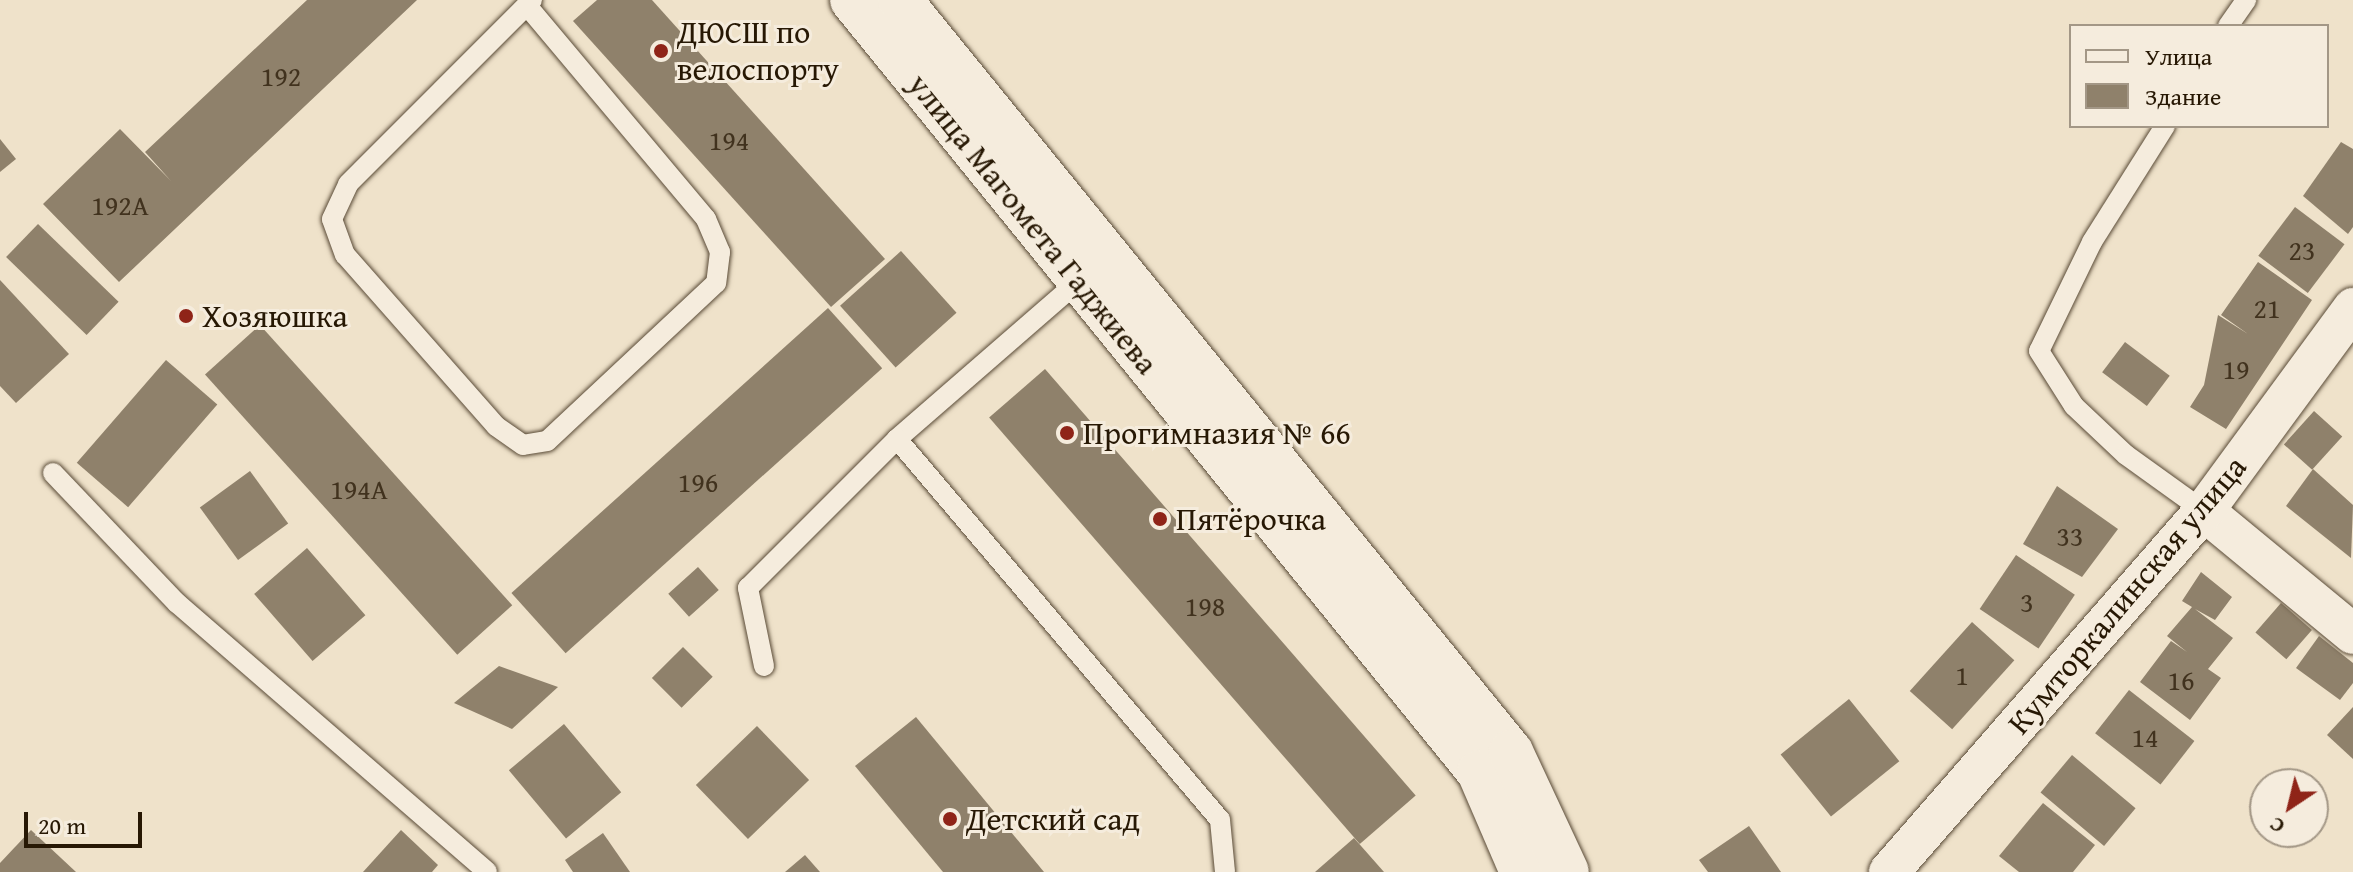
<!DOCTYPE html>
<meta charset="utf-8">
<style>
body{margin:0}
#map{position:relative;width:2353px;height:872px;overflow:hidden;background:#efe2ca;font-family:"Gentium Book Plus",serif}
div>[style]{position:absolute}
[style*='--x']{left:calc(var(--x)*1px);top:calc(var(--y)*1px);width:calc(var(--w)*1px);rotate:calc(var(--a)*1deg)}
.building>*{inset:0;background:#8f816b;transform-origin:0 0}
.roads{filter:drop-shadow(0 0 2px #594a36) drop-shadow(0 0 2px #594a36)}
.service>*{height:20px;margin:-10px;padding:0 10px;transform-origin:10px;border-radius:10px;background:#f5ecdd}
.minor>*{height:40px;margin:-20px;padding:0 20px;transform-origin:20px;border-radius:20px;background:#f5ecdd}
.secondary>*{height:44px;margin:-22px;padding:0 22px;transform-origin:22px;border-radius:22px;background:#f5ecdd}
.dots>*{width:22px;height:22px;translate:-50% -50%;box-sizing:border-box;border:4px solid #f5ecdd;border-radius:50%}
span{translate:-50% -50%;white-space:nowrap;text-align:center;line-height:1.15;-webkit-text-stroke:6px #f5ecdd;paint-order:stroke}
.number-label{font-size:28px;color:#41321e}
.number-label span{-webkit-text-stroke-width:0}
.poi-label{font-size:32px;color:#271804}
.left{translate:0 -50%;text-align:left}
.street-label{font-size:32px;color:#271804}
.legend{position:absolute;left:2069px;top:24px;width:260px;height:104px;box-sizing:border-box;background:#f5ecdd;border:2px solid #a39786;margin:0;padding:10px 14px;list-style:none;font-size:24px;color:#271804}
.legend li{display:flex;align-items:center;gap:16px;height:40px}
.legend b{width:40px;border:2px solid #a39786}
.north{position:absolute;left:2249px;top:768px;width:80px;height:80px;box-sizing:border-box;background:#f5ecdd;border:2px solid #a39786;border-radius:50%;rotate:215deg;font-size:22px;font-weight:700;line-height:32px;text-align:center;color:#271804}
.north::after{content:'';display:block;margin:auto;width:28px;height:36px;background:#8f2418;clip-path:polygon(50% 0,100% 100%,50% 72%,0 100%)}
.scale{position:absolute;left:24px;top:812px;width:118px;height:36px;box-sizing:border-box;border:4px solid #271804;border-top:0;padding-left:10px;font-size:24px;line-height:28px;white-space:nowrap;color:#271804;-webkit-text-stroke:6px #f5ecdd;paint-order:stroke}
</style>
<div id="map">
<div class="building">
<i style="clip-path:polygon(307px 0,417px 0,119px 282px,43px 204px,120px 129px,171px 181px,145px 152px)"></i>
<i style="clip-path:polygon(597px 0,652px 0,885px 259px,831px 307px,573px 21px)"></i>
<i style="clip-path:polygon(0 139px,16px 159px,0 172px)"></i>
<i style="clip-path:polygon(2341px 142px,2353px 149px,2353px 227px,2348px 234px,2303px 196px)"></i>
<i style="left:2295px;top:207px;width:62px;height:61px;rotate:37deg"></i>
<i style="left:38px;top:224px;width:112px;height:46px;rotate:44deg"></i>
<i style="left:901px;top:251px;width:83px;height:82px;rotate:48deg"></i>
<i style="clip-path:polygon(2258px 262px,2312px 300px,2226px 429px,2190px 407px,2204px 385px,2218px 315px,2248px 334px,2221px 315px)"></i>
<i style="clip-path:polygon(0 280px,69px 354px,16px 403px,0 386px)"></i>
<i style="left:828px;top:308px;width:81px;height:426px;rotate:48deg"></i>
<i style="left:260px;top:325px;width:377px;height:74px;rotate:48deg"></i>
<i style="left:2125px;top:342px;width:56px;height:38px;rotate:37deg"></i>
<i style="left:166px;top:360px;width:68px;height:136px;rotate:41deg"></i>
<i style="left:1045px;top:369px;width:565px;height:74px;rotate:49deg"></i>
<i style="left:2314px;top:411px;width:38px;height:45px;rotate:42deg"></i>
<i style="clip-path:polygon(2313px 469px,2353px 505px,2351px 558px,2286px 506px)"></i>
<i style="left:250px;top:471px;width:65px;height:62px;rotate:54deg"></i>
<i style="clip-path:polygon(2057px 486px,2118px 529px,2082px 577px,2023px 544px)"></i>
<i style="left:307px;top:548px;width:89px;height:70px;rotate:49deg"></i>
<i style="left:2016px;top:555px;width:71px;height:65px;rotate:34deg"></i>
<i style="left:698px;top:567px;width:31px;height:40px;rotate:48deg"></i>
<i style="clip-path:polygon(2201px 572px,2232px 597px,2215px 620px,2195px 609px,2233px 638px,2208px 669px,2221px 678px,2190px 720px,2140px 682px,2171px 641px,2187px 652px,2167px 636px,2192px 607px,2182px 601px)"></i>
<i style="left:2281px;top:603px;width:41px;height:39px;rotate:41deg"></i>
<i style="left:1972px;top:622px;width:57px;height:93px;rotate:42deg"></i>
<i style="clip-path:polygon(2319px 636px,2353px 663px,2353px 683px,2340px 700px,2296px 668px)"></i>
<i style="left:683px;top:647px;width:42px;height:44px;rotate:45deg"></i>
<i style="clip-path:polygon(499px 666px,558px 687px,512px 729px,454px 703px)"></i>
<i style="left:2129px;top:690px;width:83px;height:55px;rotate:38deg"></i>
<i style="left:1849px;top:699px;width:80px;height:88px;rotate:51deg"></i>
<i style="clip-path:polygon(2353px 707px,2353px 759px,2327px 735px)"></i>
<i style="clip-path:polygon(916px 717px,1044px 872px,943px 872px,855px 766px)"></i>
<i style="left:564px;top:724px;width:89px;height:72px;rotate:50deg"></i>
<i style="left:757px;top:726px;width:75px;height:85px;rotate:46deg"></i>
<i style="left:2072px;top:755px;width:83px;height:49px;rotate:40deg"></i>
<i style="clip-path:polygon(2043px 803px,2095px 845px,2073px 872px,2019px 872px,1999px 856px)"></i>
<i style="clip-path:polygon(1749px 826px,1781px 872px,1708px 872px,1699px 860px)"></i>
<i style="clip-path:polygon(31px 830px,76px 872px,0 872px,0 863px)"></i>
<i style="clip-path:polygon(401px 830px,438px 865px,432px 872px,363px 872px)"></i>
<i style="clip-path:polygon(603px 833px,630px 872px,573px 872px,565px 860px)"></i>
<i style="clip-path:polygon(1354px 838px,1384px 872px,1315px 872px)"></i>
<i style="clip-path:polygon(805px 855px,820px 872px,785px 872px)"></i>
</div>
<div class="roads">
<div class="service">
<i style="--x:529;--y:8;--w:275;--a:50"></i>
<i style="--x:706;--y:219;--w:36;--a:67"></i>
<i style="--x:720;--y:252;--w:31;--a:97"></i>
<i style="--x:716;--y:283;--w:231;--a:136.9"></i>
<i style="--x:547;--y:441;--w:24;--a:171"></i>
<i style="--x:523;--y:445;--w:33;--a:-145"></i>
<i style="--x:496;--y:426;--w:228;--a:-131.4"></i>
<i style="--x:345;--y:255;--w:38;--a:-110"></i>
<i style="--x:332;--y:219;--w:38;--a:-65"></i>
<i style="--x:348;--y:184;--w:260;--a:-45"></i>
<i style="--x:2228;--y:26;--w:32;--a:-55"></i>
<i style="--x:2165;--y:126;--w:137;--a:122.2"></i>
<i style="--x:2092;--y:242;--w:121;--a:115.9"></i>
<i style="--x:2039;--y:351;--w:65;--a:57.5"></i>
<i style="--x:2074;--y:406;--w:71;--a:43.3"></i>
<i style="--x:2126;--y:455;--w:96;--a:35.7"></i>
<i style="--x:1081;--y:279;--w:244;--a:139"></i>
<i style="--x:897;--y:439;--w:499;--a:49.7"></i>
<i style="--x:1220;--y:820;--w:52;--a:84.5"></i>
<i style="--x:53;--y:473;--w:180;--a:46.4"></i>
<i style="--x:177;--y:603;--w:410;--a:40.9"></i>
<i style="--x:764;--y:666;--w:80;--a:-101.6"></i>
<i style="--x:748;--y:588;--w:211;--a:-45"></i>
</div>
<div class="minor">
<i style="--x:2204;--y:511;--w:193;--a:39.5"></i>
<i style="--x:1889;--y:872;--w:479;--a:-48.9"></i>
<i style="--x:2204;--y:511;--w:252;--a:-53.7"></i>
</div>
<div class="secondary">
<i style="--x:852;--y:0;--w:995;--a:50.92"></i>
<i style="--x:1479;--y:772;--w:109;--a:66.7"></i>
<i style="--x:900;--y:0;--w:969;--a:50.91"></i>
<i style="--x:1511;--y:752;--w:132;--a:65"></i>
</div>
</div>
<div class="dots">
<i style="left:661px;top:51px;background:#8f2418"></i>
<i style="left:186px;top:316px;background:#8f2418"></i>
<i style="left:1067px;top:433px;background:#8f2418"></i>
<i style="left:1160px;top:519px;background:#8f2418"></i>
<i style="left:950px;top:819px;background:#8f2418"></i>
</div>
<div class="number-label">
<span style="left:281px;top:76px">192</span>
<span style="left:729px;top:140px">194</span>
<span style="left:120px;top:205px">192А</span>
<span style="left:2302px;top:250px">23</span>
<span style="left:2267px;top:308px">21</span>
<span style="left:2236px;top:369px">19</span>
<span style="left:698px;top:482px">196</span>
<span style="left:359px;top:489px">194А</span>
<span style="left:2070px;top:536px">33</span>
<span style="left:2027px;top:602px">3</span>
<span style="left:1205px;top:606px">198</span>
<span style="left:1962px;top:675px">1</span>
<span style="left:2181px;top:680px">16</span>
<span style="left:2145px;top:737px">14</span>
</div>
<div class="poi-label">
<span class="left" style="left:677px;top:51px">ДЮСШ по<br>велоспорту</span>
<span class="left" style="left:202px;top:316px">Хозяюшка</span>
<span class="left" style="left:1083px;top:433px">Прогимназия № 66</span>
<span class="left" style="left:1176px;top:519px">Пятёрочка</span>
<span class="left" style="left:966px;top:819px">Детский сад</span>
</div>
<div class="street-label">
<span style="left:1033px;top:224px;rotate:51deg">улица Магомета Гаджиева</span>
<span style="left:2127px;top:595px;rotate:-50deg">Кумторкалинская улица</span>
</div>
<ul class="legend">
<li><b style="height:10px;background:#f5ecdd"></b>Улица</li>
<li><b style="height:22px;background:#8f816b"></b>Здание</li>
</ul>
<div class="north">С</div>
<div class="scale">20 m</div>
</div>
